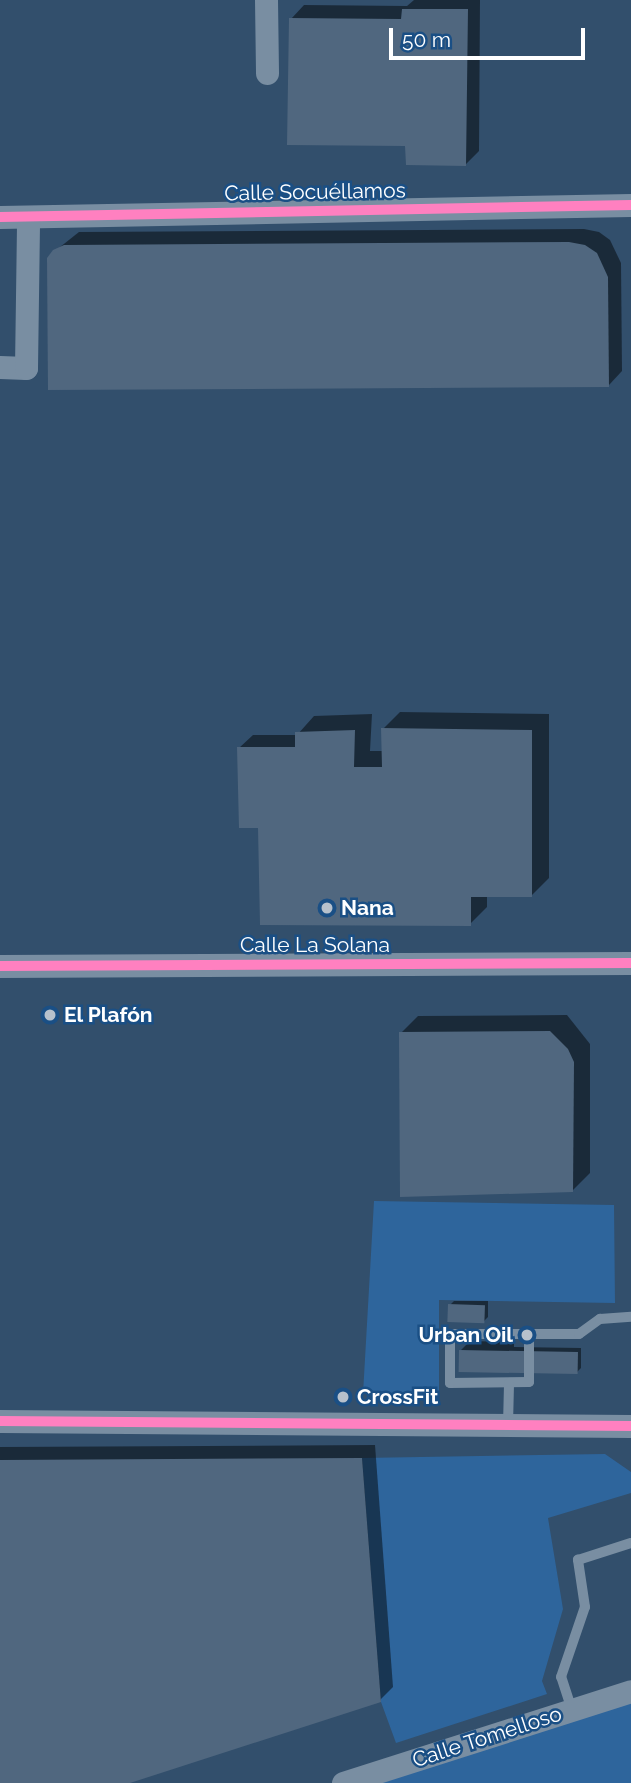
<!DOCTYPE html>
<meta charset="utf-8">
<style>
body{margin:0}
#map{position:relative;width:631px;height:1783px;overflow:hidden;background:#324f6c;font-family:Raleway,sans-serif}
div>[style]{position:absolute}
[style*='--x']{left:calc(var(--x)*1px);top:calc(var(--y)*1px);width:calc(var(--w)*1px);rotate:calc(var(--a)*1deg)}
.green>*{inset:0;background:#2e659c}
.shadow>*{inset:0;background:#0007}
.building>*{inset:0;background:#50677f;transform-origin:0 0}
.service>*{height:10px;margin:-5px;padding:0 5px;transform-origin:5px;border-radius:5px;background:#798ea2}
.minor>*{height:23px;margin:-11.5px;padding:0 11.5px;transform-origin:11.5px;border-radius:11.5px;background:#798ea2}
.cycleway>*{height:10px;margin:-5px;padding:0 5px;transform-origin:5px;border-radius:5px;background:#ff80c0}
.dots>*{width:19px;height:19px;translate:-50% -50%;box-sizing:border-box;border:4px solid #1a4f85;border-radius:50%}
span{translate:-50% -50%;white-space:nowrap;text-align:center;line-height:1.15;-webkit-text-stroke:5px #1a4f85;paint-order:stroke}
.street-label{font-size:21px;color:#fff}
.poi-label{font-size:21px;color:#fff;font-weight:700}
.left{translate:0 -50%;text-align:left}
.right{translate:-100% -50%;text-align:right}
.scale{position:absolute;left:389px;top:28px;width:196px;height:32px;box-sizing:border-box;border:4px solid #fff;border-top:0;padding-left:9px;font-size:21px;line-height:24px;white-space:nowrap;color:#fff;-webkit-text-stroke:5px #1a4f85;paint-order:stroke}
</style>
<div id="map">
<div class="green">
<i style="clip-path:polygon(374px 1201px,614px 1205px,615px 1303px,439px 1300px,439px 1393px,363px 1394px)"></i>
<i style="clip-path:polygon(605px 1454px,631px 1472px,631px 1493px,548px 1518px,563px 1609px,542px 1681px,547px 1694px,396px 1743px,381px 1702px,362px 1458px)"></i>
<i style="clip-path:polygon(631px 1699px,631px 1783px,371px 1783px)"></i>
</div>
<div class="shadow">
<i style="clip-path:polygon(414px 0,480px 0,479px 151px,466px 164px,407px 144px,291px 19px,304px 5px,407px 6px)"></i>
<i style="clip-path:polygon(584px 229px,599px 232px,610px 240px,621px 263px,622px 371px,609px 385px,55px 251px,79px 232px)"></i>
<i style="clip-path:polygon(400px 712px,549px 714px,549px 878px,532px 895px,487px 895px,487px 907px,470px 924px,260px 826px,239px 748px,253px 735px,297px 735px,314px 716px,372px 714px,370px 751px,383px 751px,383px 729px)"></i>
<i style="clip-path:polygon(567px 1015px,590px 1044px,590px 1173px,573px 1190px,401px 1033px,418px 1016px)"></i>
<i style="clip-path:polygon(454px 1301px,488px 1301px,488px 1317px,484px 1321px,450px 1305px)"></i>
<i style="clip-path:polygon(470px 1341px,514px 1342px,514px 1347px,581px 1348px,581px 1368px,577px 1372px,461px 1350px)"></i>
<i style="clip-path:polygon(375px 1445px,393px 1687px,380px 1700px,124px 1783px,0 1783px,0 1447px)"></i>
</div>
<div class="building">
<i style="clip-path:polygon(402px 9px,468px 9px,466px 166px,406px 165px,405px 146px,287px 145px,289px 18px,401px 19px)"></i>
<i style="clip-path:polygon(569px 242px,585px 245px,597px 253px,608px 277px,609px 387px,48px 390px,47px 258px,53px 250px,64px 245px)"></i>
<i style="clip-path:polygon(381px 728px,532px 730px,532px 897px,471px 897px,471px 926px,260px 925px,258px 828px,239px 828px,237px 747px,295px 747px,295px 732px,355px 730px,354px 767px,382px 767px)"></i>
<i style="clip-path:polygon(550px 1031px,568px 1049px,574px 1062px,573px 1192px,400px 1197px,399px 1032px)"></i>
<i style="left:448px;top:1304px;width:37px;height:18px;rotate:2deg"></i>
<i style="left:459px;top:1350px;width:119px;height:22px;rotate:1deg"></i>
<i style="clip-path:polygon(362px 1458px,381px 1702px,130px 1783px,0 1783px,0 1460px)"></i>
</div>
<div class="service">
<i style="--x:529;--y:1335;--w:47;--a:90"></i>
<i style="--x:529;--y:1382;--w:79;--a:179.3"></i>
<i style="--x:450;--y:1383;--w:49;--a:-90"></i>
<i style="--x:450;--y:1334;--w:129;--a:0"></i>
<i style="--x:579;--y:1334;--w:26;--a:-36"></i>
<i style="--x:600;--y:1319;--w:31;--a:-4"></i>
<i style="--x:508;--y:1425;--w:42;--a:-88.6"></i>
<i style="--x:572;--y:1710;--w:35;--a:-108"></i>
<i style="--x:561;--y:1677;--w:74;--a:-71.1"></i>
<i style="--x:585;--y:1607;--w:48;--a:-98.5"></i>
<i style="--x:578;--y:1560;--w:56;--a:-17.8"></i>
</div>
<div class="minor">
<i style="--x:266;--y:0;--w:73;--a:89.2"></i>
<i style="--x:0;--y:217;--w:631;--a:-1.09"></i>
<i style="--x:0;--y:367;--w:26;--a:2"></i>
<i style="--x:26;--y:368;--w:151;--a:-89.2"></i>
<i style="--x:0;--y:966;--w:631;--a:-0.27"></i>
<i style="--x:0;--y:1421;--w:631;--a:0.45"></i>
<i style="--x:343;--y:1783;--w:302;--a:-17.7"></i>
</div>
<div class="cycleway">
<i style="--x:0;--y:217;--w:631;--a:-1.09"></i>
<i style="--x:0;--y:966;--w:631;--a:-0.27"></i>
<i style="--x:0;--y:1421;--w:631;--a:0.45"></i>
</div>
<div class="dots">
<i style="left:327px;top:908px;background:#b7c1cc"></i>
<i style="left:50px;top:1015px;background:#b7c1cc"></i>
<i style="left:527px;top:1335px;background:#b7c1cc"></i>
<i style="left:343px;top:1397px;background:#b7c1cc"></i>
</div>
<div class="street-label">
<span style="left:315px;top:192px;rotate:-1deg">Calle Socuéllamos</span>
<span style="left:315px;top:945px">Calle La Solana</span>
<span style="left:487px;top:1737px;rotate:-18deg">Calle Tomelloso</span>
</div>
<div class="poi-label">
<span class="left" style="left:341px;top:908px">Nana</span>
<span class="left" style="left:64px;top:1015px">El Plafón</span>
<span class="right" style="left:513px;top:1335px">Urban Oil</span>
<span class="left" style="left:357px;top:1397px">CrossFit</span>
</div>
<div class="scale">50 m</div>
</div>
